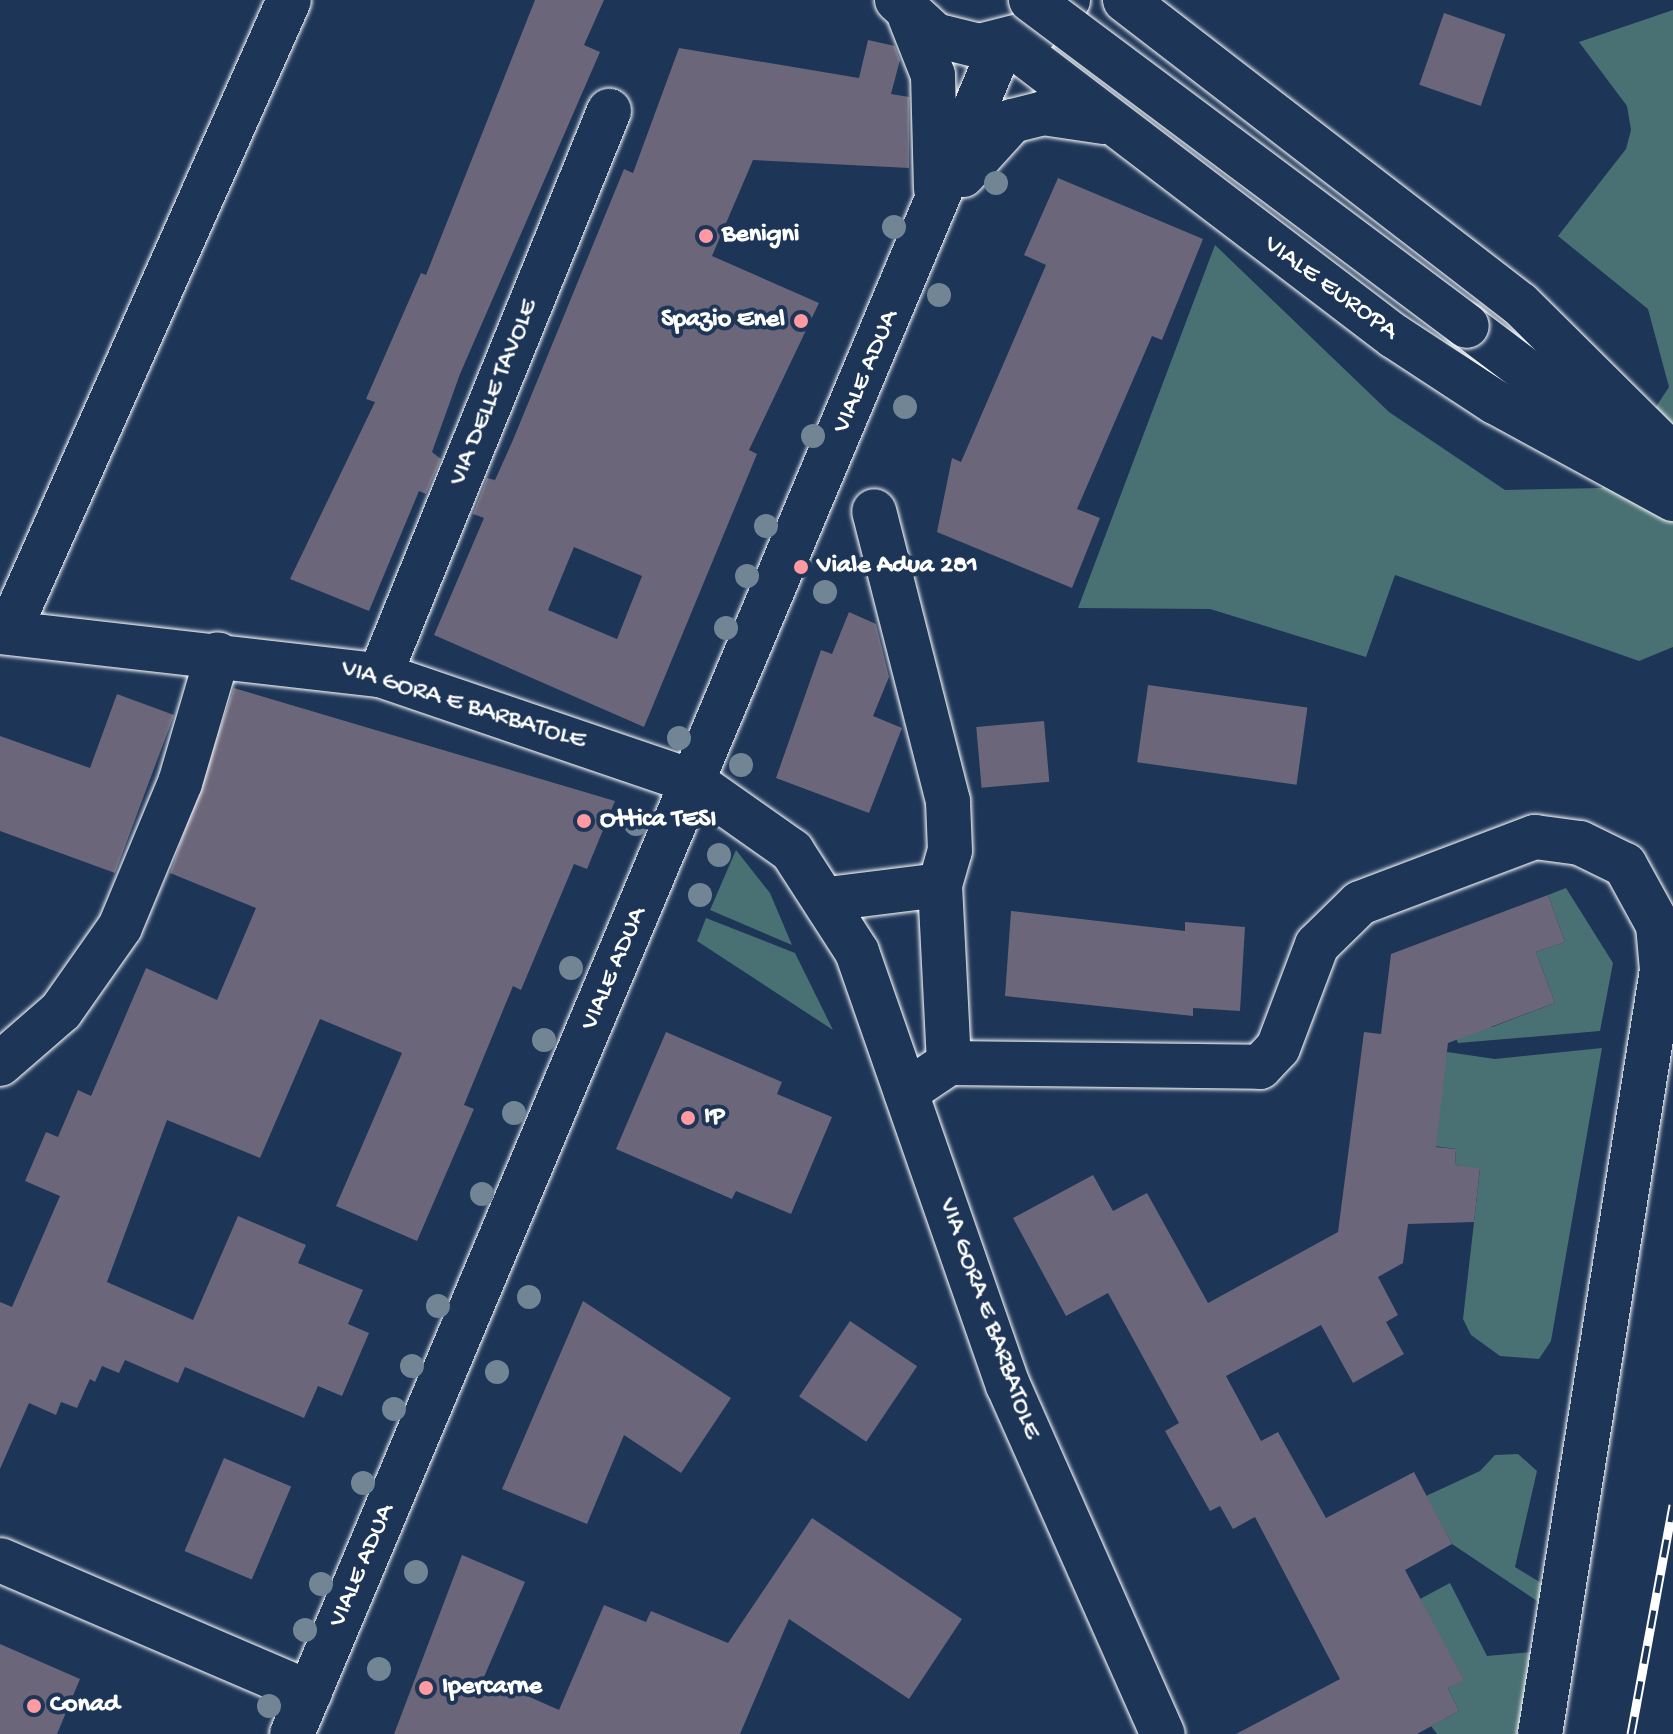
<!DOCTYPE html>
<style>
body{margin:0}
#map{position:relative;width:1673px;height:1734px;overflow:hidden;background:#1d3557;font-family:"Gochi Hand",sans-serif}
div>[style]{position:absolute}
[style*='--x']{left:calc(var(--x)*1px);top:calc(var(--y)*1px);width:calc(var(--w)*1px);rotate:calc(var(--a)*1deg)}
.green>*{inset:0;background:#497073}
.building>*{inset:0;background:#6b6679;transform-origin:0 0}
.roads{filter:drop-shadow(0 0 2px #fff) drop-shadow(0 0 2px #fff)}
.minor>*{height:44px;margin:-22px;padding:0 22px;transform-origin:22px;border-radius:22px;background:#1d3557}
.major>*{height:44px;margin:-22px;padding:0 22px;transform-origin:22px;border-radius:22px;background:#1d3557}
.highway>*{height:44px;margin:-22px;padding:0 22px;transform-origin:22px;border-radius:22px;background:#1d3557}
.rail>*{height:9px;margin-top:-4.5px;transform-origin:0;background:repeating-linear-gradient(90deg,#1d3557 0 18px,#fff 0 36px);box-sizing:border-box;border-block:2px solid #fff}
.bridges{filter:drop-shadow(0 0 2px #fff) drop-shadow(0 0 2px #fff)}
.highway-bridge>*{height:44px;margin:-22px;padding:0 22px;transform-origin:22px;border-radius:22px;background:#1d3557}
.trees>*{width:24px;height:24px;margin:-12px;border-radius:50%;background:#718595}
.dots>*{width:22px;height:22px;translate:-50% -50%;box-sizing:border-box;border:4px solid #1d3557;border-radius:50%}
span{translate:-50% -50%;white-space:nowrap;text-align:center;line-height:1.15;-webkit-text-stroke:8px #1d3557;paint-order:stroke}
.poi-label{font-size:26px;color:#fff;font-weight:700}
.left{translate:0 -50%;text-align:left}
.right{translate:-100% -50%;text-align:right}
.street-label{font-size:26px;color:#fff}
</style>
<div id="map">
<div class="green">
<i style="clip-path:polygon(1673px 10px,1673px 647px,1639px 661px,1395px 575px,1366px 657px,1210px 609px,1078px 608px,1215px 245px,1389px 412px,1505px 490px,1602px 488px,1669px 387px,1648px 309px,1558px 236px,1626px 149px,1631px 130px,1627px 106px,1579px 42px)"></i>
<i style="clip-path:polygon(736px 850px,770px 893px,792px 945px,710px 910px)"></i>
<i style="clip-path:polygon(1566px 888px,1613px 963px,1600px 1031px,1458px 1043px,1450px 1023px,1492px 1027px,1555px 1003px,1536px 952px,1565px 942px,1548px 895px)"></i>
<i style="clip-path:polygon(706px 918px,795px 953px,833px 1030px,697px 941px)"></i>
<i style="clip-path:polygon(1602px 1048px,1551px 1341px,1539px 1359px,1500px 1356px,1471px 1335px,1463px 1319px,1480px 1169px,1455px 1165px,1456px 1149px,1426px 1145px,1447px 1052px,1495px 1059px)"></i>
<i style="clip-path:polygon(1518px 1454px,1537px 1471px,1515px 1567px,1551px 1589px,1540px 1603px,1452px 1544px,1426px 1496px,1480px 1471px,1495px 1455px)"></i>
<i style="clip-path:polygon(1450px 1583px,1487px 1656px,1533px 1652px,1517px 1734px,1437px 1734px,1431px 1726px,1459px 1711px,1448px 1688px,1463px 1679px,1420px 1599px)"></i>
</div>
<div class="building">
<i style="clip-path:polygon(535px 0,604px 0,584px 45px,600px 52px,460px 374px,432px 452px,441px 459px,426px 494px,419px 491px,369px 611px,290px 579px,375px 402px,366px 399px,421px 273px,426px 275px)"></i>
<i style="left:1444px;top:13px;width:65px;height:76px;rotate:19deg"></i>
<i style="clip-path:polygon(evenodd,868px 40px,895px 46px,900px 60px,891px 94px,909px 97px,909px 168px,753px 160px,712px 256px,819px 303px,749px 450px,757px 454px,644px 727px,434px 635px,484px 518px,473px 514px,487px 478px,495px 480px,513px 440px,624px 169px,633px 173px,679px 48px,859px 78px,868px 40px,574px 547px,642px 576px,617px 639px,548px 610px,574px 547px)"></i>
<i style="clip-path:polygon(1058px 178px,1203px 239px,1162px 340px,1152px 336px,1077px 509px,1100px 518px,1072px 588px,937px 532px,952px 458px,961px 462px,1046px 265px,1024px 255px)"></i>
<i style="clip-path:polygon(849px 612px,876px 624px,889px 677px,873px 716px,902px 728px,869px 813px,776px 778px,821px 650px,832px 654px)"></i>
<i style="left:1148px;top:685px;width:161px;height:78px;rotate:8deg"></i>
<i style="clip-path:polygon(234px 688px,615px 801px,587px 869px,574px 864px,521px 990px,513px 986px,464px 1105px,474px 1109px,417px 1241px,336px 1206px,402px 1053px,320px 1019px,260px 1158px,167px 1120px,107px 1282px,193px 1320px,238px 1216px,306px 1245px,298px 1263px,363px 1290px,348px 1324px,369px 1333px,342px 1396px,318px 1386px,304px 1418px,185px 1367px,178px 1383px,125px 1360px,119px 1373px,102px 1366px,95px 1382px,90px 1379px,77px 1408px,61px 1402px,56px 1415px,29px 1403px,0 1469px,0 1302px,12px 1307px,60px 1196px,25px 1181px,46px 1132px,58px 1137px,78px 1090px,91px 1096px,146px 968px,217px 1000px,256px 908px,170px 873px)"></i>
<i style="clip-path:polygon(117px 694px,174px 715px,115px 873px,0 831px,0 736px,90px 768px)"></i>
<i style="left:1044px;top:721px;width:61px;height:68px;rotate:85deg"></i>
<i style="clip-path:polygon(1548px 895px,1565px 942px,1536px 952px,1555px 1003px,1448px 1043px,1436px 1147px,1456px 1149px,1455px 1165px,1480px 1168px,1474px 1222px,1408px 1224px,1403px 1263px,1378px 1277px,1398px 1315px,1386px 1322px,1404px 1354px,1353px 1383px,1321px 1325px,1226px 1376px,1261px 1441px,1278px 1432px,1326px 1518px,1414px 1472px,1452px 1544px,1405px 1570px,1464px 1680px,1448px 1688px,1459px 1711px,1417px 1734px,1236px 1734px,1340px 1679px,1255px 1517px,1233px 1529px,1220px 1506px,1210px 1511px,1165px 1431px,1179px 1423px,1108px 1293px,1066px 1316px,1013px 1218px,1093px 1175px,1113px 1211px,1147px 1193px,1208px 1303px,1338px 1232px,1364px 1032px,1381px 1034px,1391px 954px)"></i>
<i style="clip-path:polygon(1011px 911px,1185px 931px,1185px 922px,1245px 927px,1240px 1011px,1193px 1008px,1193px 1016px,1005px 996px)"></i>
<i style="clip-path:polygon(666px 1032px,782px 1082px,777px 1094px,832px 1117px,791px 1214px,736px 1191px,732px 1199px,616px 1149px)"></i>
<i style="clip-path:polygon(583px 1301px,731px 1398px,681px 1473px,624px 1435px,587px 1524px,502px 1489px)"></i>
<i style="left:850px;top:1321px;width:81px;height:91px;rotate:34deg"></i>
<i style="left:224px;top:1458px;width:73px;height:101px;rotate:23deg"></i>
<i style="clip-path:polygon(812px 1518px,962px 1619px,909px 1699px,789px 1619px,740px 1734px,394px 1734px,462px 1555px,525px 1582px,484px 1677px,559px 1710px,604px 1605px,646px 1622px,651px 1611px,728px 1643px)"></i>
<i style="clip-path:polygon(0 1644px,80px 1679px,57px 1734px,0 1734px)"></i>
</div>
<div class="roads">
<div class="minor">
<i style="--x:9;--y:631;--w:690;--a:-66.07"></i>
<i style="--x:0;--y:632;--w:382;--a:6.5"></i>
<i style="--x:380;--y:675;--w:332;--a:18.8"></i>
<i style="--x:694;--y:782;--w:120;--a:35.1"></i>
<i style="--x:792;--y:851;--w:120;--a:57.2"></i>
<i style="--x:857;--y:952;--w:459;--a:70.8"></i>
<i style="--x:1008;--y:1385;--w:382;--a:66.1"></i>
<i style="--x:380;--y:675;--w:609;--a:-67.9"></i>
<i style="--x:940;--y:885;--w:178;--a:87.1"></i>
<i style="--x:828;--y:899;--w:113;--a:-7.1"></i>
<i style="--x:940;--y:885;--w:35;--a:-74"></i>
<i style="--x:950;--y:851;--w:50;--a:-92.3"></i>
<i style="--x:948;--y:801;--w:299;--a:-104.3"></i>
<i style="--x:0;--y:1064;--w:81;--a:-41"></i>
<i style="--x:61;--y:1011;--w:103;--a:-54.9"></i>
<i style="--x:120;--y:927;--w:156;--a:-67.4"></i>
<i style="--x:180;--y:783;--w:134;--a:-73.6"></i>
<i style="--x:906;--y:1092;--w:52;--a:-34"></i>
<i style="--x:949;--y:1063;--w:311;--a:0.7"></i>
<i style="--x:1260;--y:1067;--w:26;--a:-47"></i>
<i style="--x:1278;--y:1048;--w:110;--a:-69.3"></i>
<i style="--x:1317;--y:945;--w:60;--a:-44.3"></i>
<i style="--x:1360;--y:903;--w:187;--a:-20.7"></i>
<i style="--x:1535;--y:837;--w:45;--a:7.6"></i>
<i style="--x:1580;--y:843;--w:50;--a:26.1"></i>
<i style="--x:1625;--y:865;--w:68;--a:61.2"></i>
<i style="--x:1658;--y:925;--w:45;--a:84.9"></i>
<i style="--x:1662;--y:970;--w:774;--a:99.07"></i>
<i style="--x:0;--y:1560;--w:337;--a:23.2"></i>
</div>
<div class="major">
<i style="--x:897;--y:0;--w:52;--a:42.6"></i>
<i style="--x:935;--y:35;--w:45;--a:14"></i>
<i style="--x:979;--y:46;--w:58;--a:-14"></i>
<i style="--x:1035;--y:32;--w:46;--a:-44.1"></i>
<i style="--x:1125;--y:0;--w:498;--a:37.6"></i>
<i style="--x:1520;--y:304;--w:216;--a:44.8"></i>
<i style="--x:910;--y:17;--w:62;--a:68.4"></i>
<i style="--x:933;--y:75;--w:114;--a:88.5"></i>
<i style="--x:1009;--y:43;--w:484;--a:37.3"></i>
<i style="--x:1394;--y:336;--w:121;--a:33.2"></i>
<i style="--x:1495;--y:402;--w:203;--a:28.6"></i>
<i style="--x:963;--y:175;--w:73;--a:-47.8"></i>
<i style="--x:1012;--y:121;--w:32;--a:-14"></i>
<i style="--x:1043;--y:113;--w:61;--a:8.5"></i>
<i style="--x:292;--y:1734;--w:1833;--a:-67.21"></i>
</div>
<div class="highway">
<i style="--x:1467;--y:326;--w:258;--a:37"></i>
</div>
</div>
<div class="rail">
<i style="--x:1631;--y:1734;--w:233;--a:-79.6"></i>
</div>
<div class="bridges">
<div class="highway-bridge">
<i style="--x:1031;--y:0;--w:544;--a:36.79"></i>
</div>
</div>
<div class="trees">
<i style="left:996px;top:183px"></i>
<i style="left:894px;top:227px"></i>
<i style="left:939px;top:295px"></i>
<i style="left:905px;top:407px"></i>
<i style="left:813px;top:436px"></i>
<i style="left:766px;top:526px"></i>
<i style="left:747px;top:576px"></i>
<i style="left:825px;top:592px"></i>
<i style="left:726px;top:628px"></i>
<i style="left:679px;top:738px"></i>
<i style="left:741px;top:765px"></i>
<i style="left:636px;top:824px"></i>
<i style="left:719px;top:855px"></i>
<i style="left:700px;top:895px"></i>
<i style="left:571px;top:968px"></i>
<i style="left:544px;top:1040px"></i>
<i style="left:514px;top:1113px"></i>
<i style="left:482px;top:1194px"></i>
<i style="left:529px;top:1297px"></i>
<i style="left:438px;top:1306px"></i>
<i style="left:412px;top:1366px"></i>
<i style="left:497px;top:1372px"></i>
<i style="left:394px;top:1409px"></i>
<i style="left:363px;top:1483px"></i>
<i style="left:416px;top:1572px"></i>
<i style="left:321px;top:1584px"></i>
<i style="left:305px;top:1630px"></i>
<i style="left:379px;top:1669px"></i>
<i style="left:269px;top:1706px"></i>
</div>
<div class="dots">
<i style="left:706px;top:236px;background:#ff9aa2"></i>
<i style="left:801px;top:321px;background:#ff9aa2"></i>
<i style="left:801px;top:567px;background:#ff9aa2"></i>
<i style="left:584px;top:821px;background:#ff9aa2"></i>
<i style="left:688px;top:1118px;background:#ff9aa2"></i>
<i style="left:426px;top:1688px;background:#ff9aa2"></i>
<i style="left:34px;top:1706px;background:#ff9aa2"></i>
</div>
<div class="poi-label">
<span class="left" style="left:722px;top:236px">Benigni</span>
<span class="right" style="left:785px;top:321px">Spazio Enel</span>
<span class="left" style="left:817px;top:567px">Viale Adua 281</span>
<span class="left" style="left:600px;top:821px">Ottica TESI</span>
<span class="left" style="left:704px;top:1118px">IP</span>
<span class="left" style="left:442px;top:1688px">Ipercarne</span>
<span class="left" style="left:50px;top:1706px">Conad</span>
</div>
<div class="street-label">
<span style="left:1330px;top:289px;rotate:36deg">VIALE EUROPA</span>
<span style="left:867px;top:372px;rotate:-67deg">VIALE ADUA</span>
<span style="left:495px;top:393px;rotate:-68deg">VIA DELLE TAVOLE</span>
<span style="left:463px;top:706px;rotate:17deg">VIA GORA E BARBATOLE</span>
<span style="left:615px;top:969px;rotate:-67deg">VIALE ADUA</span>
<span style="left:988px;top:1319px;rotate:70deg">VIA GORA E BARBATOLE</span>
<span style="left:363px;top:1566px;rotate:-67deg">VIALE ADUA</span>
</div>
</div>
